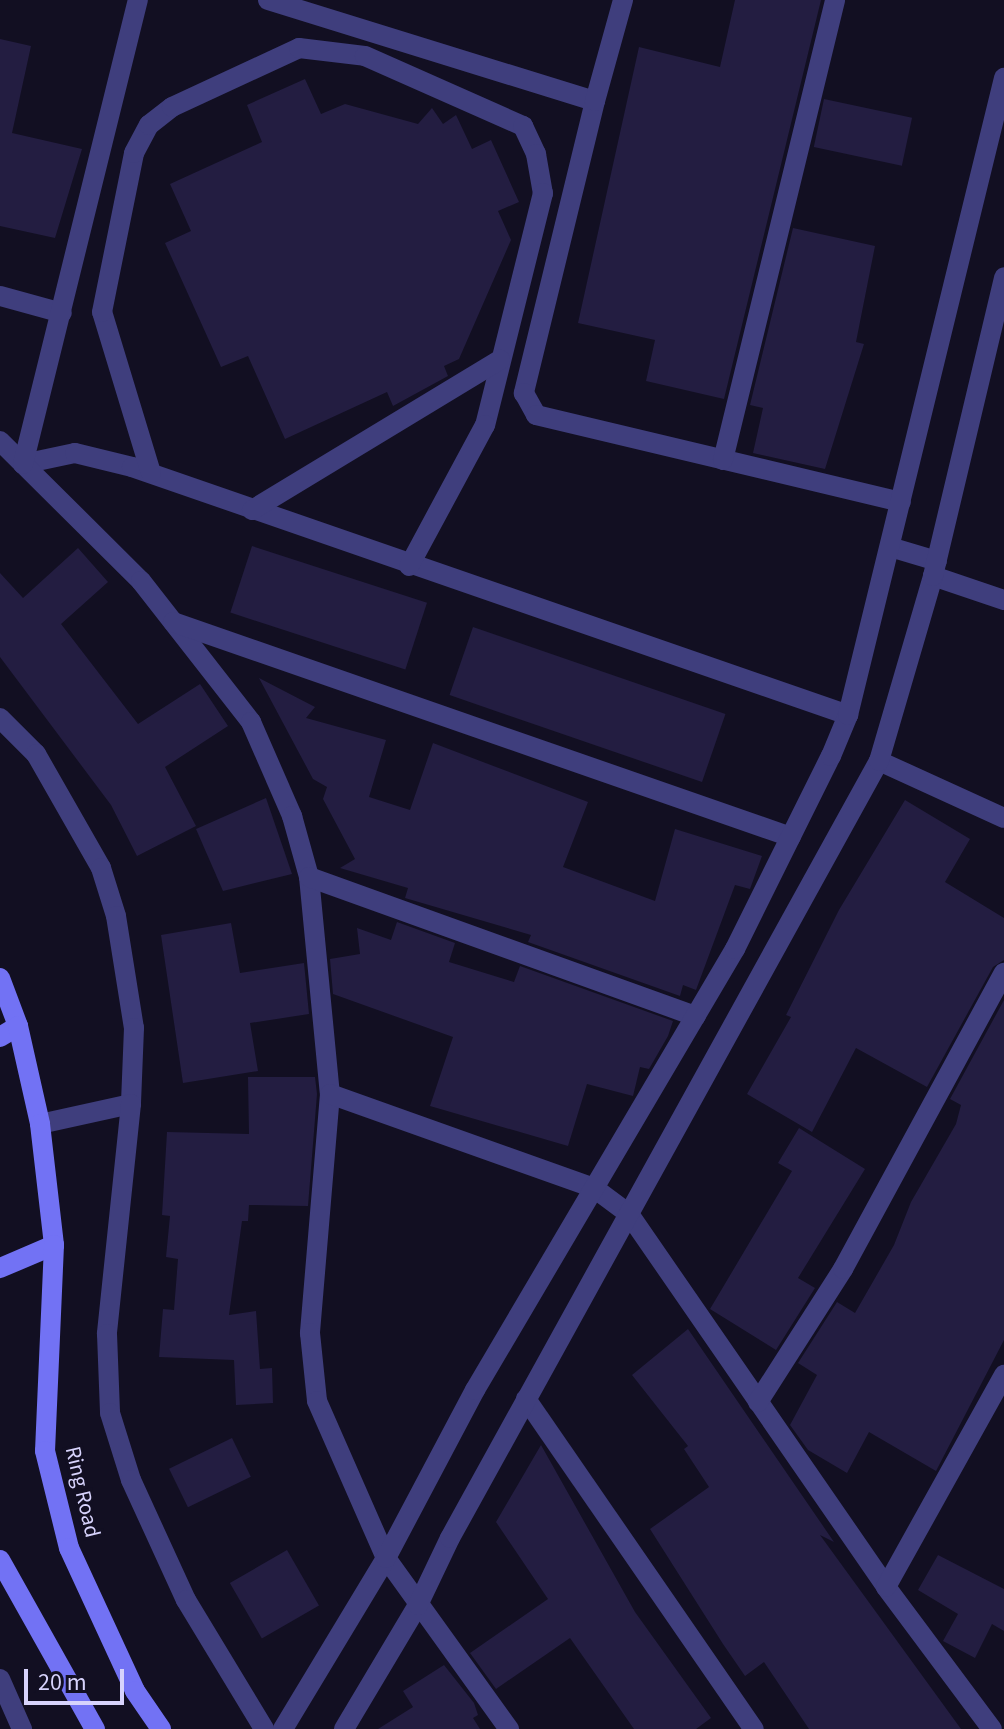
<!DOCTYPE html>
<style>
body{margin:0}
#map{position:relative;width:1004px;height:1729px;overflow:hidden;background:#120f22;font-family:"Source Sans 3",sans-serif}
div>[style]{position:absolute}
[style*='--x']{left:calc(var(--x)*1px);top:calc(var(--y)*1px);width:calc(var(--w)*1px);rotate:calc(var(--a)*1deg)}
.building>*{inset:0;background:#231d41;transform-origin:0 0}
.service>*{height:20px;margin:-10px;padding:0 10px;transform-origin:10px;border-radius:10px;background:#3f3e7d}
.minor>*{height:20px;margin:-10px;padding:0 10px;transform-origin:10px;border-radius:10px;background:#3f3e7d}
.secondary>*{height:20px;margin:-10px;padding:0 10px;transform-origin:10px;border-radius:10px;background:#7272f4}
span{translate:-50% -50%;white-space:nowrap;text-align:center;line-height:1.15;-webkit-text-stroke:6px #120f22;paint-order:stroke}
.street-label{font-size:22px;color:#d7d3fc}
.scale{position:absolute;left:24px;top:1669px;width:100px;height:36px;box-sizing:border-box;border:4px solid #d7d3fc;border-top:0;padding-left:10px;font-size:24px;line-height:28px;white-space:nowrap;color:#d7d3fc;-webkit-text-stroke:6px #120f22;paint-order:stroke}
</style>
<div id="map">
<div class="building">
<i style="clip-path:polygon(735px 0,821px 0,724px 399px,646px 381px,655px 340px,578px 323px,639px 47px,720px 67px)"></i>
<i style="clip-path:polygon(0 39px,31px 46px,12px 133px,82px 149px,55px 238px,0 226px)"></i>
<i style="clip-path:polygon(305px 79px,321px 114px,345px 104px,418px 124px,432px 108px,443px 124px,456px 115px,472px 149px,491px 140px,519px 202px,498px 211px,511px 240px,459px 359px,444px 366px,448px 376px,393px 406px,387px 392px,285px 439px,248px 356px,221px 367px,165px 243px,191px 231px,170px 184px,262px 142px,247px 105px)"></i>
<i style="left:824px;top:99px;width:90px;height:49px;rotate:12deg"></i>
<i style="clip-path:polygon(793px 228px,875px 246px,856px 342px,864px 344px,825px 469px,753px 453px,763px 408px,750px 405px)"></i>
<i style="left:252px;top:546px;width:184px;height:70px;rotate:18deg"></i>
<i style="clip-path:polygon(78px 548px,108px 582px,61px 624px,138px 724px,200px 684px,228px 726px,165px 767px,196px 826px,137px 856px,111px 805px,0 657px,0 573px,23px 598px)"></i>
<i style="left:473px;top:627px;width:267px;height:72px;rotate:19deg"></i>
<i style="clip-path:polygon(259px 678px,315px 707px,306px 718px,386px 740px,369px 797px,410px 810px,433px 743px,588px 802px,563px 867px,655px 901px,675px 829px,762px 856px,750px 889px,735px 885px,696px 990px,683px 985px,680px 996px,528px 942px,531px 935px,405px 898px,408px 888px,340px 868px,355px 859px,323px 799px,327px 787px,313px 779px)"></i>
<i style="clip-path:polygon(266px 798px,292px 874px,223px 891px,196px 829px)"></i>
<i style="clip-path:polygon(905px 800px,970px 839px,945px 882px,1004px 918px,1004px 960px,993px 967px,927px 1087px,856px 1048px,812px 1132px,747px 1094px,791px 1017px,786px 1015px,839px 910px)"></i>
<i style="clip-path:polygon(397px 922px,455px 943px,449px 962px,514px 982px,520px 966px,673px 1021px,668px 1036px,649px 1069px,640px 1067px,633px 1096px,587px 1084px,568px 1146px,430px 1106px,453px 1037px,333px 994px,330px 959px,360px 954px,357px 928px,391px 940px)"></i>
<i style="clip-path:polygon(231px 923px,240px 973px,304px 963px,309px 1014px,250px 1023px,258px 1071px,183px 1083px,161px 935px)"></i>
<i style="clip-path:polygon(1004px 1000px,1004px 1340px,936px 1471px,869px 1432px,847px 1473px,808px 1450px,790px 1425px,817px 1375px,798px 1363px,837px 1302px,855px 1313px,894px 1245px,911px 1202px,956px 1124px,961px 1105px,950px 1099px)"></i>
<i style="clip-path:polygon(248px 1077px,315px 1077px,317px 1094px,308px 1206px,249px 1205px,248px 1221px,242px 1221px,229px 1315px,256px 1311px,260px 1369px,272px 1368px,273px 1403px,236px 1405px,234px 1360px,159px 1357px,163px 1309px,174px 1310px,178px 1259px,166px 1257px,170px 1216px,162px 1215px,167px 1132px,249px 1134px)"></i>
<i style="clip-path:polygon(799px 1128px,865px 1169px,798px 1278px,815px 1288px,776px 1350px,710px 1309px,792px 1171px,778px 1163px)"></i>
<i style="clip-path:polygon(688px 1329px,834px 1542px,820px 1535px,961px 1729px,809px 1729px,764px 1662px,745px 1676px,723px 1644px,650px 1529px,709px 1487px,684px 1449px,688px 1446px,632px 1375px)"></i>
<i style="left:232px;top:1438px;width:43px;height:70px;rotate:64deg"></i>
<i style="clip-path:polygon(541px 1445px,635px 1612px,711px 1718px,696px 1729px,634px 1729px,570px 1638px,496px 1689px,470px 1653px,548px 1599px,496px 1522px)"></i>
<i style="left:287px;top:1550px;width:64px;height:66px;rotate:60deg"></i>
<i style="clip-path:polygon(938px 1555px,1004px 1589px,1004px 1631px,992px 1624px,975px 1658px,943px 1641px,958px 1614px,918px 1590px)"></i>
<i style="clip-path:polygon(444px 1665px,474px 1703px,478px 1715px,473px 1718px,480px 1729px,378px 1729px,413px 1707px,403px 1691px)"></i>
</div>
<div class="service">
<i style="--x:23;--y:464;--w:53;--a:-11.9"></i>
<i style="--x:75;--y:453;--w:59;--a:13.8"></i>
<i style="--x:132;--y:467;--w:758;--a:19.1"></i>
<i style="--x:151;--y:473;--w:168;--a:-106.9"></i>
<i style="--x:102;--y:312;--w:162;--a:-78.6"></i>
<i style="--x:134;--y:153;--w:32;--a:-62"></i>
<i style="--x:149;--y:125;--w:29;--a:-38"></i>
<i style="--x:172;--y:107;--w:140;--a:-24.9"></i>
<i style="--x:299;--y:48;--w:66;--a:6.9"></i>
<i style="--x:365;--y:56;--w:173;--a:23.9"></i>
<i style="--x:523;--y:126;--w:31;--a:65"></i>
<i style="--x:536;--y:154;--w:40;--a:80"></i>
<i style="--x:543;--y:193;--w:239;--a:104"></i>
<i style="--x:485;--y:425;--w:160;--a:118.3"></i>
<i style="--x:252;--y:510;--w:290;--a:-31.2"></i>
</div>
<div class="minor">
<i style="--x:268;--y:0;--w:342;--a:17.2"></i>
<i style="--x:595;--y:101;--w:301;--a:103.7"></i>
<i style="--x:524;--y:393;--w:25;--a:61"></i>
<i style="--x:536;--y:415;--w:375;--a:13.4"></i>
<i style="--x:595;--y:101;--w:105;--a:-74.5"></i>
<i style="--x:0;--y:296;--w:64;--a:15.3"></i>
<i style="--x:0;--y:441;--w:199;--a:44.8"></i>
<i style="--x:141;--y:581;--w:179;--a:52"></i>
<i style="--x:251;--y:722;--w:103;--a:66.4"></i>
<i style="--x:292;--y:816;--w:63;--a:74.4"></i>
<i style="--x:309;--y:877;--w:218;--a:84.5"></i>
<i style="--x:330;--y:1094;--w:240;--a:94.8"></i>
<i style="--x:310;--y:1333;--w:68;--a:84.1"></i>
<i style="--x:317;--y:1401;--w:171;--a:66.3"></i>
<i style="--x:386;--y:1558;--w:211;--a:54.3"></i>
<i style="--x:723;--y:460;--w:473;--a:-76.3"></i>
<i style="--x:23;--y:464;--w:478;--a:-76.1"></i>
<i style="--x:890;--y:547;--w:49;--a:16.6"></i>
<i style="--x:933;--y:576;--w:75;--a:18.7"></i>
<i style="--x:173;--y:622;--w:654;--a:19.18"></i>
<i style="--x:0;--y:718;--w:51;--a:45"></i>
<i style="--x:36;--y:754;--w:131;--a:60.3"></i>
<i style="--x:101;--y:868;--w:50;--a:72.6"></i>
<i style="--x:116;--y:916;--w:113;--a:80.9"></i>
<i style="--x:134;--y:1028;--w:76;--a:92.3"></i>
<i style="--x:879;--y:761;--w:137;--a:24.5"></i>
<i style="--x:309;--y:877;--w:411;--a:19.8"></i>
<i style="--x:330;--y:1094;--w:280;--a:19.6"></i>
<i style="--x:594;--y:1188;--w:44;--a:36.6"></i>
<i style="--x:629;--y:1214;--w:453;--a:55.4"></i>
<i style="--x:886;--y:1587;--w:177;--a:53.3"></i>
<i style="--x:40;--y:1124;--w:93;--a:-12.4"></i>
<i style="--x:131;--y:1104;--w:231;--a:96"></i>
<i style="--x:107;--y:1334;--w:79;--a:87.8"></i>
<i style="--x:110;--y:1413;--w:70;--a:72.6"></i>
<i style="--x:131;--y:1480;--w:132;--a:65.4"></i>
<i style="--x:186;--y:1600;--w:151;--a:58.8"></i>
<i style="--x:526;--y:1399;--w:401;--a:55.4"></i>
<i style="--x:758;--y:1402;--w:158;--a:-57.4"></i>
<i style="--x:843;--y:1269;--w:337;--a:-61.5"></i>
<i style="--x:886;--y:1587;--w:243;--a:-60.9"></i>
<i style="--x:0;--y:1679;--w:55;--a:66.3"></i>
<i style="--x:283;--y:1729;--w:200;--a:-58.9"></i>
<i style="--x:386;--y:1558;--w:190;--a:-62.1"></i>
<i style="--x:475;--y:1390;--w:512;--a:-59.48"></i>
<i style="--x:735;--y:949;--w:216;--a:-63.6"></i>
<i style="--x:831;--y:756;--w:44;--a:-67.5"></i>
<i style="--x:848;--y:715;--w:656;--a:-76.24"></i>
<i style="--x:344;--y:1729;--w:144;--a:-59.2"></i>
<i style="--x:418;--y:1605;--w:74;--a:-64.5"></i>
<i style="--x:450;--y:1538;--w:888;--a:-61.1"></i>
<i style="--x:879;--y:761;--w:193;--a:-73.7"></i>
<i style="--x:933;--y:576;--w:307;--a:-76.6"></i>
</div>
<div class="secondary">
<i style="--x:0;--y:978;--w:51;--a:69.4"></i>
<i style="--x:0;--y:1037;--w:21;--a:-31"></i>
<i style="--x:18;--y:1026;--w:100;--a:77.3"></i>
<i style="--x:40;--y:1124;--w:122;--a:83.4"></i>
<i style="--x:54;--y:1245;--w:59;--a:156.9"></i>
<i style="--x:54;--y:1245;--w:206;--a:92.5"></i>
<i style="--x:45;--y:1451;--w:100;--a:76.1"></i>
<i style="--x:69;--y:1548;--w:157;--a:65.2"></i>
<i style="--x:135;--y:1691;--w:46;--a:55.6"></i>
<i style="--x:0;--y:1560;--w:194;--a:60.7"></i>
</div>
<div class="street-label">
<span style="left:82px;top:1492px;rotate:77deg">Ring Road</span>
</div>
<div class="scale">20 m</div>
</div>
